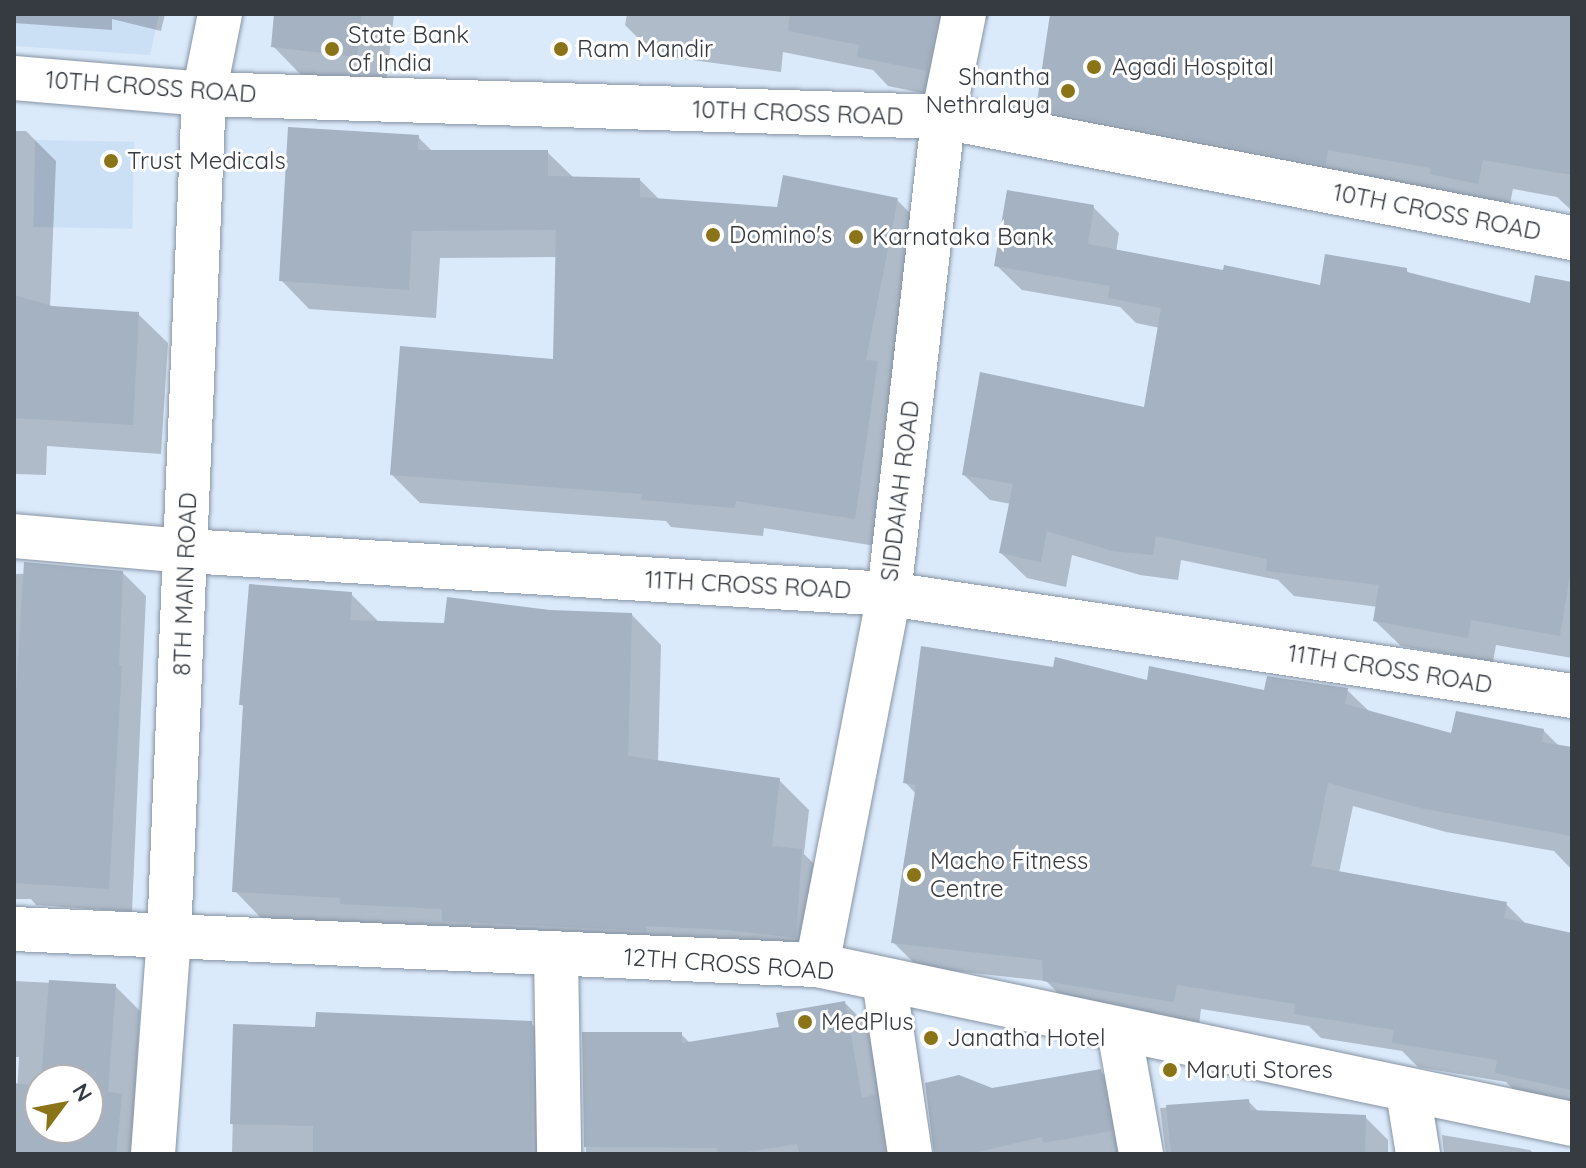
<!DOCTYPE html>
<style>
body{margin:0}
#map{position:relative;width:1586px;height:1168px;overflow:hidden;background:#dbeafb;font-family:Quicksand,sans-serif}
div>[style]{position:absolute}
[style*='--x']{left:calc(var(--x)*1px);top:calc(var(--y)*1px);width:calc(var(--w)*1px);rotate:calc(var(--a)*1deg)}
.built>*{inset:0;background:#cbdff5;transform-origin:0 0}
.shadow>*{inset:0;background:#0003}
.building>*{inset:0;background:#a4b2c2}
.roads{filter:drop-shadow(0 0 2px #8693a3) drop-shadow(0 0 2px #8693a3)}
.minor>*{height:44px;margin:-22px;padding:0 22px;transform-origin:22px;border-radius:22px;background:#fff}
.major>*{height:44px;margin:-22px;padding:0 22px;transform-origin:22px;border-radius:22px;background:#fff}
.dots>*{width:22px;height:22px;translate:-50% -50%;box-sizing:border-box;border:4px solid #fff;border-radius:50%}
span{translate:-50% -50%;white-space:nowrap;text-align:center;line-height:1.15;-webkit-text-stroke:6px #fff;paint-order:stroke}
.poi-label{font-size:24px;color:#363b42}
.left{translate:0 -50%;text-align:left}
.right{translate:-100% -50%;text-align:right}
.street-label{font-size:24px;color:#363b42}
.frame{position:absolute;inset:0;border:16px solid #363b42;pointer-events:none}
.north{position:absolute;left:24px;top:1064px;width:80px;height:80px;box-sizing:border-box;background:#fff;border:2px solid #afb1b3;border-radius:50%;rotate:58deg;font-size:22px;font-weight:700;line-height:32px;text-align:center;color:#363b42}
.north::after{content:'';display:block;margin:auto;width:28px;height:36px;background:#8b7417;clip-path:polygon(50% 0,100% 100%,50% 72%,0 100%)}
</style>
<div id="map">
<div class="built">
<i style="clip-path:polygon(14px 14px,159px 14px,150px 55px,14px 46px)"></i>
<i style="left:35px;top:140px;width:99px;height:87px;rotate:1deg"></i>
</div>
<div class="shadow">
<i style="clip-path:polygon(14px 14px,165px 14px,161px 31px,112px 19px,112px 30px,14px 23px)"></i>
<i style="clip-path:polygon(276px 14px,394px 14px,386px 85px,302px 76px,273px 46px)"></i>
<i style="clip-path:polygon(627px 14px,989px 14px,988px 19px,975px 26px,956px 100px,888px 86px,873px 70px,783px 52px,781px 72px,655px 55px,625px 25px)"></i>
<i style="clip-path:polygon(1052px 14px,1572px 14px,1572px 211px,1557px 197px,1513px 189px,1508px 213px,1068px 139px,1038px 109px)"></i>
<i style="clip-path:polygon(14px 131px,26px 131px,56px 161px,50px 308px,138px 314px,168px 343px,161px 454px,47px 446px,46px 475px,14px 474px)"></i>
<i style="clip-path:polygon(418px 137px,433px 152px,547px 152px,574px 178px,640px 180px,660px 200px,779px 209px,897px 200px,925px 228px,882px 547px,764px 528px,763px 536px,671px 527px,666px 521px,420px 503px,392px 475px,555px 361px,557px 257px,440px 258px,436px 318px,309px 309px,281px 280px)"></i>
<i style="clip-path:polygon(1093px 207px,1119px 233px,1116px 252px,1322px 288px,1406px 270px,1412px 276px,1531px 305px,1572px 284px,1572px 658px,1496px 645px,1493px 662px,1401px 646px,1375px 621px,1378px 607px,1294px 596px,1278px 580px,1181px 560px,1178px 580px,1140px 575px,1072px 555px,1066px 587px,1027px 578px,1001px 553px,1011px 504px,990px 500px,964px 475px,1146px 409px,1160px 328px,1136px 323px,1120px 307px,1022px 290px,996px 265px)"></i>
<i style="clip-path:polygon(122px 572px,146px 596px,132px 912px,36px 905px,31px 899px,14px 899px,14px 574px)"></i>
<i style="clip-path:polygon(351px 594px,380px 623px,446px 625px,550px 612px,632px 615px,661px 645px,658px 762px,779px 780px,809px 810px,804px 854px,831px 881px,825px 967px,264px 921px,235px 891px,245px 708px,241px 704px)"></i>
<i style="clip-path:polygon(1148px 682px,1265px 692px,1347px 690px,1371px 713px,1453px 735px,1543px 730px,1560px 747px,1572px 749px,1572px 870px,1554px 851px,1446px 832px,1353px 806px,1339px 873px,1506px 904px,1527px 925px,1572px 935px,1572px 1108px,1521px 1097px,1506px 1082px,1418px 1067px,1402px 1051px,1321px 1038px,1309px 1026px,1201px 1009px,1199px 1026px,1070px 1005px,1046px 981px,918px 967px,893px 942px,916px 794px,905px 782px)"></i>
<i style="clip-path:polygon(evenodd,14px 981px,115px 986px,140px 1011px,134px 1109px,146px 1121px,143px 1154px,14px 1154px,19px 1057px,14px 1057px,14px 981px,40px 1080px,88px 1080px,88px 1128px,40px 1128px,40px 1080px)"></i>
<i style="clip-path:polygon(845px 1003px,868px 1026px,881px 1102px,903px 1154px,586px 1154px,584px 1034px,681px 1034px,690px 1043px,781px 1028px)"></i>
<i style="clip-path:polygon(531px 1023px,557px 1049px,559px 1154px,232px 1154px,235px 1026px,317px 1029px)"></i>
<i style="clip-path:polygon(1100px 1071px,1123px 1094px,1133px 1154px,935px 1154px,992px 1090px)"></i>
<i style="clip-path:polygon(1248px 1101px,1260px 1113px,1365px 1117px,1388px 1140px,1388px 1154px,1166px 1154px,1160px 1108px)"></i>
<i style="clip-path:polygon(1442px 1135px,1530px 1150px,1534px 1154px,1444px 1154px)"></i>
</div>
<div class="building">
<i style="clip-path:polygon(274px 14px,362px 14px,357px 57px,271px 47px)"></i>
<i style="clip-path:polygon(790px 14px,938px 14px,927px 71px,857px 57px,859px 45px,788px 31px)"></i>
<i style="clip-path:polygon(1050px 14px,1572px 14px,1572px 175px,1483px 160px,1478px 184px,1430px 174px,1431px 168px,1328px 150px,1326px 165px,1036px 109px)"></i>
<i style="clip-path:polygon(288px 127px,419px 135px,418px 150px,548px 150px,548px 176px,640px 178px,640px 197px,777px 207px,783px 175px,898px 198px,866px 360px,878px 361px,855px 519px,736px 501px,735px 508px,641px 500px,642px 494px,390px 475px,400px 346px,553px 359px,556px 230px,412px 231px,409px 290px,279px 281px)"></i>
<i style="clip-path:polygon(1007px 190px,1094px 205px,1088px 244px,1223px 270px,1224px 265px,1320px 285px,1325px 254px,1407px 268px,1407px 272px,1530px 303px,1535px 275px,1572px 282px,1572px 563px,1560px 636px,1471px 620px,1468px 638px,1373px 621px,1379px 585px,1266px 571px,1267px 559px,1156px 536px,1153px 555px,1112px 551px,1047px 531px,1041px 562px,999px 553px,1013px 484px,962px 475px,980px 372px,1144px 407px,1161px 308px,1108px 298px,1110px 286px,994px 266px)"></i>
<i style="clip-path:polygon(14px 295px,52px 306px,139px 312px,133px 425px,14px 418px)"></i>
<i style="clip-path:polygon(24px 562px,123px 571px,119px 665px,122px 666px,109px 889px,14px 883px,14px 727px)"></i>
<i style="clip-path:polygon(249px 584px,352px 592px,350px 620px,444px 623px,447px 597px,550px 610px,632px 613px,628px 756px,780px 778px,772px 846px,802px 849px,796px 938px,727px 930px,646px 926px,646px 931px,442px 921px,442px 909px,340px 904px,340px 898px,232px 892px,243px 705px,239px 705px)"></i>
<i style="clip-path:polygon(921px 646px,1053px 667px,1055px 657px,1147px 680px,1149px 666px,1264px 690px,1267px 676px,1348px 688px,1345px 704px,1451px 733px,1456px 711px,1544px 729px,1542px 742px,1572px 747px,1572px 836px,1420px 808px,1328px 783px,1311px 866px,1507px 902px,1504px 918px,1572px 933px,1572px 1090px,1495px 1073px,1497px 1060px,1392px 1043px,1394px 1030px,1294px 1014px,1295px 1004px,1177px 985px,1174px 1002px,1043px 981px,1042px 960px,891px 943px,916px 785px,903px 783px)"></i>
<i style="clip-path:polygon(49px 980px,116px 984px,108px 1092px,122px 1094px,116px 1154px,14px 1154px,14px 1083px,40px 1086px,40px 1128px,88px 1128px,88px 1080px,41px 1080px)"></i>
<i style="clip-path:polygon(845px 1001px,862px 1098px,876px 1094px,885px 1154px,799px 1154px,797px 1144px,734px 1154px,718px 1154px,717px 1148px,584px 1147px,582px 1032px,682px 1032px,682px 1043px,779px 1027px,776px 1013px)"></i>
<i style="clip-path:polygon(316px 1012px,532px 1021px,532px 1154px,313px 1154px,313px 1126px,230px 1124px,233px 1024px,315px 1027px)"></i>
<i style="clip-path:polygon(1101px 1069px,1112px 1131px,1043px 1143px,1042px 1137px,969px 1154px,934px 1154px,925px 1083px,959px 1075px,992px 1088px)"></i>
<i style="clip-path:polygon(1249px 1099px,1250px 1110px,1366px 1115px,1365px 1154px,1171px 1154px,1166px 1105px)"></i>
</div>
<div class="roads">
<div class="minor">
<i style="--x:943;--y:117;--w:641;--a:10.89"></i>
<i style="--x:14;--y:536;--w:174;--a:5"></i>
<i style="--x:187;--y:551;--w:703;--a:3.51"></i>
<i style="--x:889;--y:594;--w:691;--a:8.49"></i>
<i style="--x:556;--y:953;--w:201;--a:89.1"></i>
<i style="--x:817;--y:965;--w:772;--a:11.89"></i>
<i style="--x:884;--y:980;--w:176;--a:81.5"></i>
<i style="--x:1119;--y:1030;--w:126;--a:79.9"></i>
<i style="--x:1408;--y:1092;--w:63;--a:80.8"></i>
<i style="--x:153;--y:1154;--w:219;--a:-85.8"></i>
<i style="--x:169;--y:936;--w:843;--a:-87.62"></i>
<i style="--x:204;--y:94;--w:82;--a:-78.7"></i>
</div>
<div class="major">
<i style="--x:14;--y:78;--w:191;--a:4.8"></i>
<i style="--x:204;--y:94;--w:739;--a:1.78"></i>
<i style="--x:14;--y:929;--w:804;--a:2.57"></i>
<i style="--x:817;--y:965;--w:378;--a:-79"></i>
<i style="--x:889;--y:594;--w:480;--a:-83.5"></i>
<i style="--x:943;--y:117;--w:105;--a:-78.5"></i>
</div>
</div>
<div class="dots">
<i style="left:332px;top:49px;background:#8b7417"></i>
<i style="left:561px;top:49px;background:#8b7417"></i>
<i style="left:1094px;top:67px;background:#8b7417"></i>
<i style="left:1068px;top:91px;background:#8b7417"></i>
<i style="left:111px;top:161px;background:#8b7417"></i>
<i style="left:713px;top:235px;background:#8b7417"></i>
<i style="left:856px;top:237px;background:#8b7417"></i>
<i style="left:914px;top:875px;background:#8b7417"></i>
<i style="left:805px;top:1022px;background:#8b7417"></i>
<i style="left:931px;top:1038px;background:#8b7417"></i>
<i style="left:1170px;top:1070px;background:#8b7417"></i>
</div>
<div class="poi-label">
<span class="left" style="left:348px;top:49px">State Bank<br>of India</span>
<span class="left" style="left:577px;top:49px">Ram Mandir</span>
<span class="left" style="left:1112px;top:67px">Agadi Hospital</span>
<span class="right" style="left:1050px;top:91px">Shantha<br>Nethralaya</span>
<span class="left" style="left:127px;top:161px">Trust Medicals</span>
<span class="left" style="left:729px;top:235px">Domino's</span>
<span class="left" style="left:872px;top:237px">Karnataka Bank</span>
<span class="left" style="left:930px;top:875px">Macho Fitness<br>Centre</span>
<span class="left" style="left:821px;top:1022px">MedPlus</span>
<span class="left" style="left:947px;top:1038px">Janatha Hotel</span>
<span class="left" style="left:1186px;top:1070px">Maruti Stores</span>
</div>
<div class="street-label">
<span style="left:151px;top:87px;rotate:4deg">10TH CROSS ROAD</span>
<span style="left:798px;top:113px;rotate:2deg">10TH CROSS ROAD</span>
<span style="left:1437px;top:212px;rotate:11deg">10TH CROSS ROAD</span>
<span style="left:900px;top:491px;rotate:-83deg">SIDDAIAH ROAD</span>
<span style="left:185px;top:584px;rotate:-88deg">8TH MAIN ROAD</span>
<span style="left:748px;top:585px;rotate:3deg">11TH CROSS ROAD</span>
<span style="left:1390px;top:669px;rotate:9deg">11TH CROSS ROAD</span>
<span style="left:729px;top:964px;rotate:4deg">12TH CROSS ROAD</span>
</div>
<div class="frame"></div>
<div class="north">N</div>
</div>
